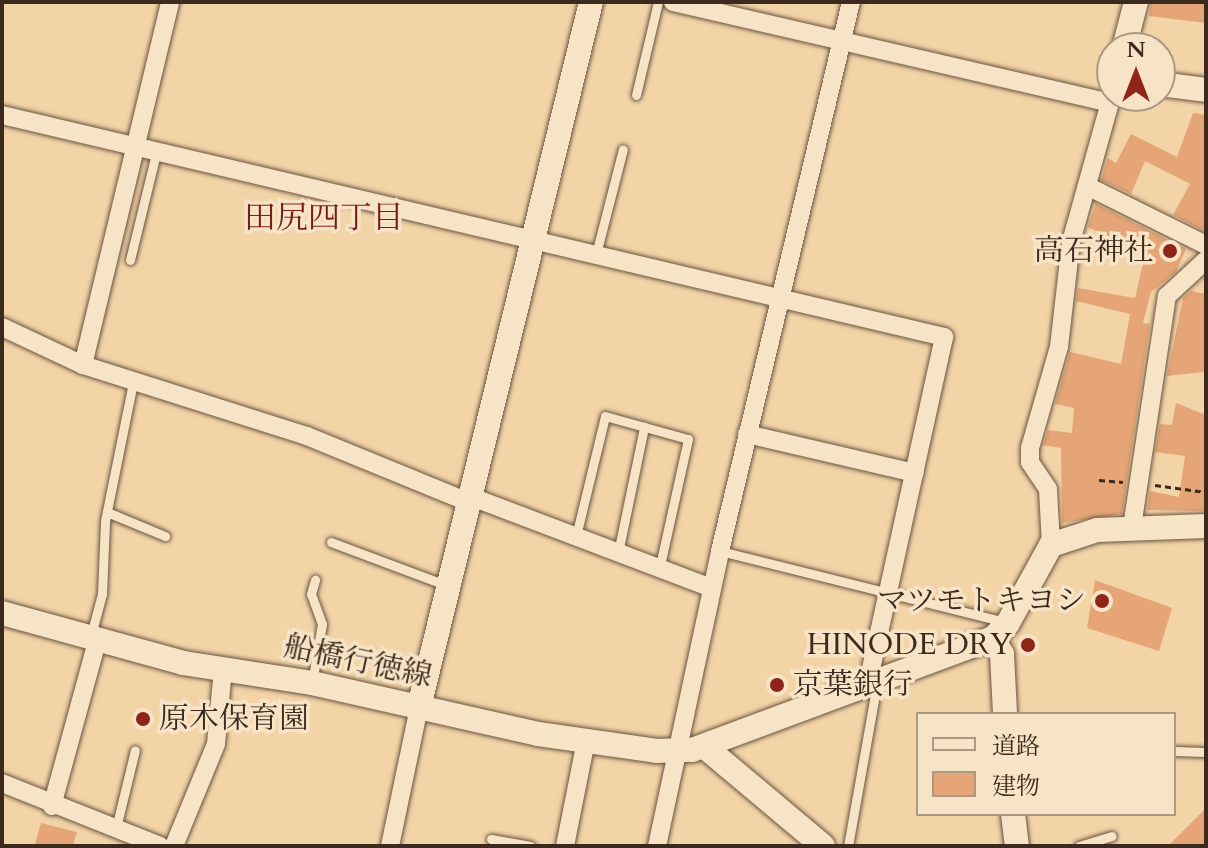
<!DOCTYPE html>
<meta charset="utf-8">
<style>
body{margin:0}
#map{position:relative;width:1208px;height:848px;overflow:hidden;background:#f2d4a7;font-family:Cardo,"Noto Serif JP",serif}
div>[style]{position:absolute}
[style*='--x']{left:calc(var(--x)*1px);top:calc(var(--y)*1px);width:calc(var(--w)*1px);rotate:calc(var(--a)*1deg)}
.building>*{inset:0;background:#e5a577}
.path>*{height:3px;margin-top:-1.5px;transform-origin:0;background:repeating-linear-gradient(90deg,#3c2a1e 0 6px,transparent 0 10px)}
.roads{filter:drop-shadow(0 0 2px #6a5440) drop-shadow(0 0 2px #6a5440)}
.lane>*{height:9px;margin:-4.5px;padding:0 4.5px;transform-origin:4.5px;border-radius:4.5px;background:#f7e3c6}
.street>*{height:18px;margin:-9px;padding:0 9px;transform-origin:9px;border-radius:9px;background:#f7e3c6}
.secondary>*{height:24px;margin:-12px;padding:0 12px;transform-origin:12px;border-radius:12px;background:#f7e3c6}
.dots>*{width:22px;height:22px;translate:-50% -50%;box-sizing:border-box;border:4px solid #f7e3c6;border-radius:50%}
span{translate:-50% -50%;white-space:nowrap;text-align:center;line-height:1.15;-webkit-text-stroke:7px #f7e3c6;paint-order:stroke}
.poi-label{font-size:30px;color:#3c2a1e}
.right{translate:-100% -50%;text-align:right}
.left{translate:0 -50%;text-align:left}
.street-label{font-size:30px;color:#3c2a1e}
.neighbourhood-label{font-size:32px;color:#7a1f14}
.frame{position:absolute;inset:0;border:4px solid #3c2a1e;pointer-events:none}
.legend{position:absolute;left:916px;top:712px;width:260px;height:104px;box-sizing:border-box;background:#f7e3c6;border:2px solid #ac9983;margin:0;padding:10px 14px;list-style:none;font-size:24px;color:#3c2a1e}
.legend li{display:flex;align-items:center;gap:16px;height:40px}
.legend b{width:40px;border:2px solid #ac9983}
.north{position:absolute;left:1096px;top:32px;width:80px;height:80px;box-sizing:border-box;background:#f7e3c6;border:2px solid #ac9983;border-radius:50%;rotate:0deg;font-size:22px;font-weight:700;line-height:32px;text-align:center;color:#3c2a1e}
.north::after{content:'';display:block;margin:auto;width:28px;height:36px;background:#8f2418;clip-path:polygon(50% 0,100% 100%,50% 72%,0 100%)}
</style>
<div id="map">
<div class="building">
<i style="clip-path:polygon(1151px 2px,1206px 2px,1206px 23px,1149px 16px)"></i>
<i style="clip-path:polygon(1193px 113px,1206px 115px,1206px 232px,1173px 215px,1190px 184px,1145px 161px,1131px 194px,1101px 180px,1108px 158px,1116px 163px,1131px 134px,1177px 157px)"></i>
<i style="clip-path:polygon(1096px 204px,1186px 249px,1176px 272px,1151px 292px,1143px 323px,1150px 324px,1122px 514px,1062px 523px,1061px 448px,1043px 445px,1048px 430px,1072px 433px,1074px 408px,1055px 404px,1070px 352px,1121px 364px,1130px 314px,1076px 301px,1078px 288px,1135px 298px,1145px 255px,1088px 227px)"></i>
<i style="clip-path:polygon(1191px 291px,1206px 294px,1204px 372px,1167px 376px,1183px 298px)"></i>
<i style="clip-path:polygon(1176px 403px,1206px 415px,1206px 511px,1147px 510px,1150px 491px,1179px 497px,1185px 456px,1155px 452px,1160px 424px,1172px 425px)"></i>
<i style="clip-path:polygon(1095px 580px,1172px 608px,1159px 651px,1087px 628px)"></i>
<i style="clip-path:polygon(1206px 808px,1206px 846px,1168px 846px)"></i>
<i style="clip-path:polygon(41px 823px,77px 832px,73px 846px,35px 844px)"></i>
</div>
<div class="path">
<i style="--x:1099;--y:480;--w:24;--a:5"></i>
<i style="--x:1155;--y:485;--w:51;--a:7.8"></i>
</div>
<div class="roads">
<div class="lane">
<i style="--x:636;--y:95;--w:96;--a:-76.7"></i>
<i style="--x:596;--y:254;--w:108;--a:-75.6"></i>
<i style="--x:130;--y:260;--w:110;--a:-76.3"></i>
<i style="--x:107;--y:512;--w:63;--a:22.5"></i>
<i style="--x:577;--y:532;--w:119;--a:-76.4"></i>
<i style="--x:605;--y:416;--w:86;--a:15.5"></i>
<i style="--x:688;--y:439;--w:129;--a:102.5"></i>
<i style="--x:331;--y:542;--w:125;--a:20.6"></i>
<i style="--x:619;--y:548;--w:124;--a:-78.3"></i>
<i style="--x:720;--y:551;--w:293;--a:14"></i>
<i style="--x:91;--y:635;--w:42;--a:-75"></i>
<i style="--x:102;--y:594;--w:73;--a:-87.6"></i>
<i style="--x:105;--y:521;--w:142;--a:-78.6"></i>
<i style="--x:312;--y:683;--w:60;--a:-80.4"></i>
<i style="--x:322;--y:624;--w:32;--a:-110"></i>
<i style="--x:311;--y:594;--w:15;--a:-74"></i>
<i style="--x:1174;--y:751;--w:32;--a:2"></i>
<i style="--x:115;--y:832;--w:84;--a:-76.3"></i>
<i style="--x:491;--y:839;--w:40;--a:10"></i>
<i style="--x:848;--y:846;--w:165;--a:-79.9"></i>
<i style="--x:1079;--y:846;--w:34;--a:-17"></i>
</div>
<div class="street">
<i style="--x:673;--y:2;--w:449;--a:13"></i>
<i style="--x:2;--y:115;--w:968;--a:13.26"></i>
<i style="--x:944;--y:337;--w:355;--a:102.4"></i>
<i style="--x:1087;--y:186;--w:133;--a:26.4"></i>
<i style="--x:2;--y:327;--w:89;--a:25.1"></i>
<i style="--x:83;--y:365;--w:235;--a:17.6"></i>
<i style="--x:307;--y:436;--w:176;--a:22.3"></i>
<i style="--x:83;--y:365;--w:373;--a:-76.5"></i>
<i style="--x:747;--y:434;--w:172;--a:13.1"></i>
<i style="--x:472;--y:497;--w:256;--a:20.8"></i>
<i style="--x:1132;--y:527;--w:234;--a:-81.4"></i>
<i style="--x:1167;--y:296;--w:53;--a:-42.7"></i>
<i style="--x:1051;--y:545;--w:56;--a:-93.1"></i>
<i style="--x:1048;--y:489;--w:32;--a:-124"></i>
<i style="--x:1030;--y:462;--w:14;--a:-90"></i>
<i style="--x:1030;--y:448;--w:105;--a:-74"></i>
<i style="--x:1059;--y:347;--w:106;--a:-83.5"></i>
<i style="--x:1071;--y:242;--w:153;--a:-74.4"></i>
<i style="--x:2;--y:783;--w:170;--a:21.7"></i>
<i style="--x:52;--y:806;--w:174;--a:-74.7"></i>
<i style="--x:174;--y:846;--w:110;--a:-67.6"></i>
<i style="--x:216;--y:744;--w:75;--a:-84.7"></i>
<i style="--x:390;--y:846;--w:142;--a:-78.2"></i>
<i style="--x:565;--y:846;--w:107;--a:-78.7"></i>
<i style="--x:657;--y:846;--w:302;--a:-77.9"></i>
<i style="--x:720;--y:551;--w:564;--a:-76.58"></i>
</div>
<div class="secondary">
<i style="--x:1124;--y:48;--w:48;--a:-75.4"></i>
<i style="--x:1160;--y:84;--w:46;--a:7.4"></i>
<i style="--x:2;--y:613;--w:188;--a:15.4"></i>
<i style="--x:183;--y:663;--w:131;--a:8.8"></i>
<i style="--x:312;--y:683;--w:232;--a:12.7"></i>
<i style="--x:538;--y:734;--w:120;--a:8.1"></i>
<i style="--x:657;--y:751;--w:35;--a:-2"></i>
<i style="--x:692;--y:750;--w:321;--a:-20.4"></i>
<i style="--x:993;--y:638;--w:21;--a:-45"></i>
<i style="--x:1008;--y:623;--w:89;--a:-61.1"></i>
<i style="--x:1051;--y:545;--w:48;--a:-18.1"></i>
<i style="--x:1097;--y:530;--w:109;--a:-2.1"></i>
<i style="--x:993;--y:638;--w:18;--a:61"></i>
<i style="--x:1002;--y:654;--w:60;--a:87.1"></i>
<i style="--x:419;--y:707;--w:726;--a:-76.29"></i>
<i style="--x:705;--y:747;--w:154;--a:40"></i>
<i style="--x:1013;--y:814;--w:32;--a:83"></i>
</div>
</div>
<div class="dots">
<i style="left:1170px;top:251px;background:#8f2418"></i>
<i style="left:1102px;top:601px;background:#8f2418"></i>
<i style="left:1028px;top:645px;background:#8f2418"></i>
<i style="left:777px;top:685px;background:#8f2418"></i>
<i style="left:143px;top:719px;background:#8f2418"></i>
</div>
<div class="poi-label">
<span class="right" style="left:1154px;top:251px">高石神社</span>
<span class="right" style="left:1086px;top:601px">マツモトキヨシ</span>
<span class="right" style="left:1012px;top:645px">HINODE DRY</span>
<span class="left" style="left:793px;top:685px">京葉銀行</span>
<span class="left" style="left:159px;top:719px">原木保育園</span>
</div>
<div class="street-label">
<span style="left:358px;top:662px;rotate:12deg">船橋行徳線</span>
</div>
<div class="neighbourhood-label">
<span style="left:324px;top:218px">田尻四丁目</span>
</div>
<div class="frame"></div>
<ul class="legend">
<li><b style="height:10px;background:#f7e3c6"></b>道路</li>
<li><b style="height:22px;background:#e5a577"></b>建物</li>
</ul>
<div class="north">N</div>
</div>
